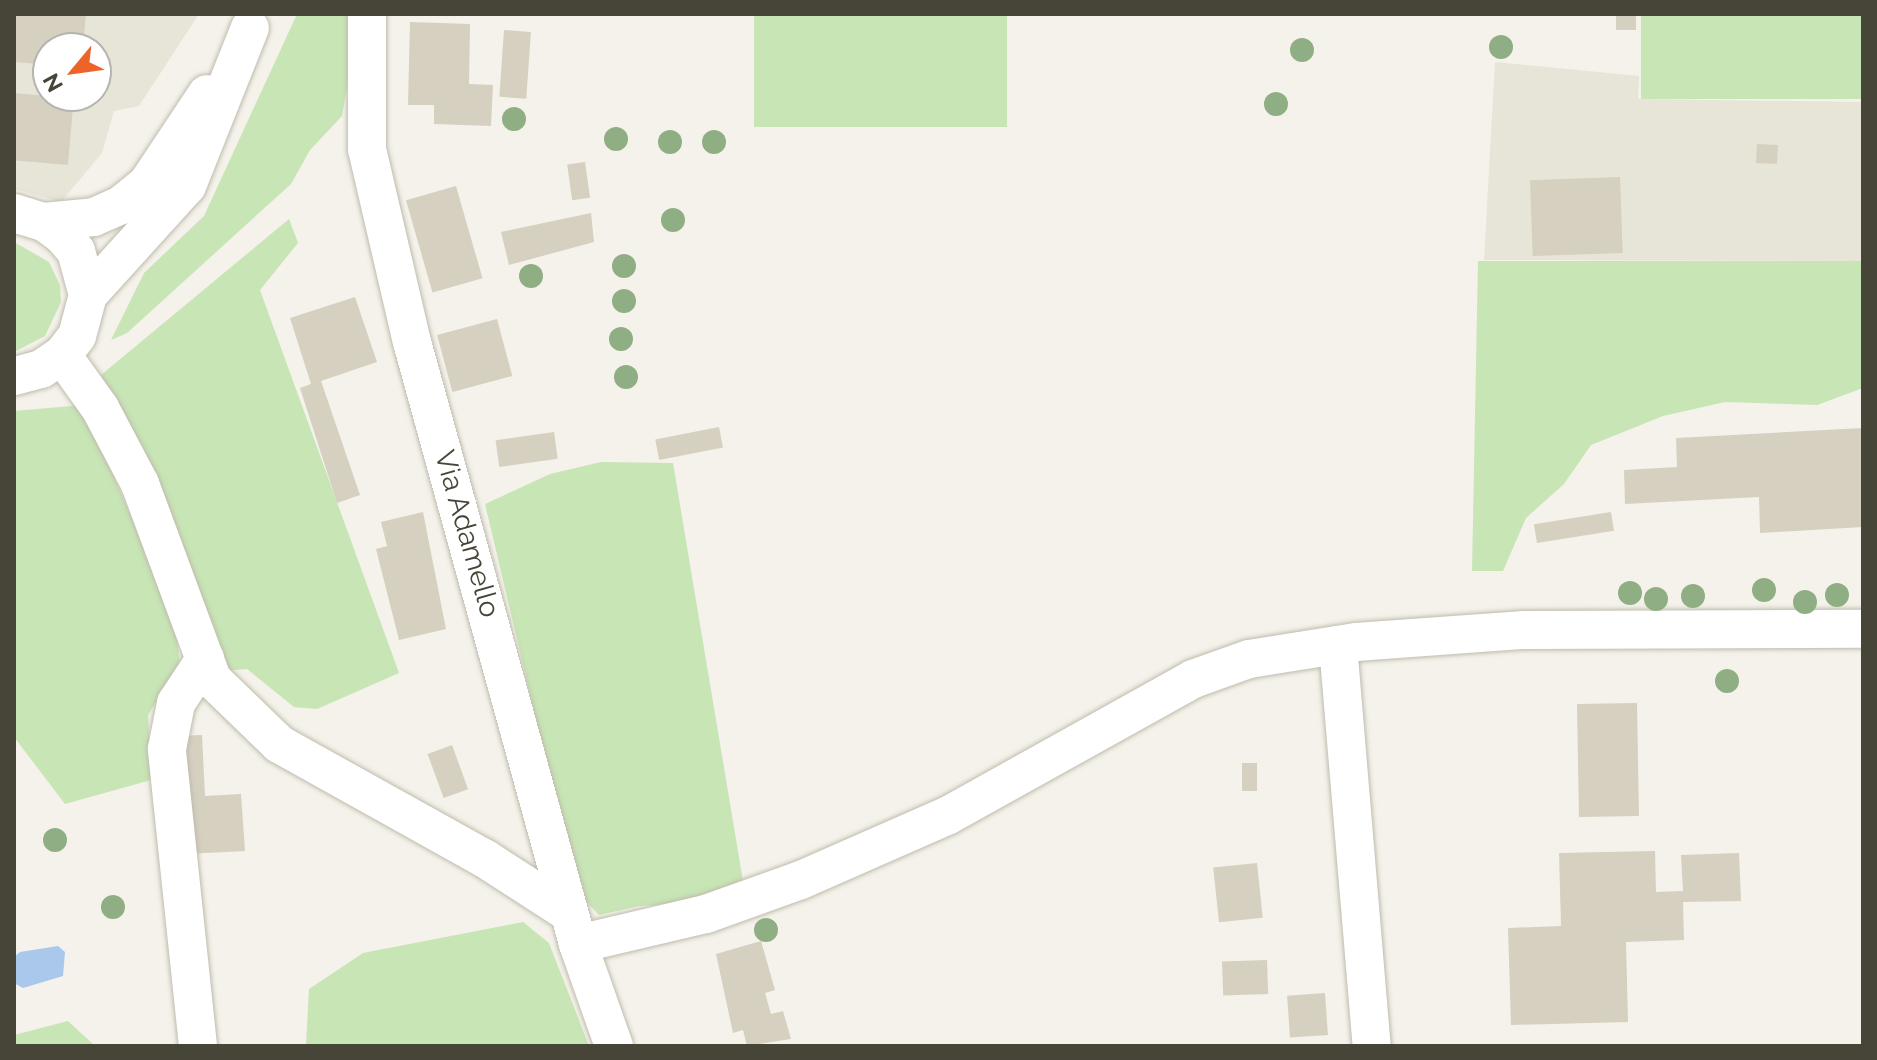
<!DOCTYPE html>
<style>
body{margin:0}
#map{position:relative;width:1877px;height:1060px;overflow:hidden;background:#f4f2ea;font-family:Raleway,sans-serif}
div>[style]{position:absolute}
[style*='--x']{left:calc(var(--x)*1px);top:calc(var(--y)*1px);width:calc(var(--w)*1px);rotate:calc(var(--a)*1deg)}
.residential>*{inset:0;background:#e7e5d8}
.green>*{inset:0;background:#c8e5b5;transform-origin:0 0}
.water>*{inset:0;background:#aac7ec}
.building>*{inset:0;background:#d5d0c0;transform-origin:0 0}
.roads{filter:drop-shadow(0 0 2px #bfbbad) drop-shadow(0 0 2px #bfbbad)}
.minor>*{height:38px;margin:-19px;padding:0 19px;transform-origin:19px;border-radius:19px;background:#fff}
.trees>*{width:24px;height:24px;margin:-12px;border-radius:50%;background:#90ae83}
span{translate:-50% -50%;white-space:nowrap;text-align:center;line-height:1.15;-webkit-text-stroke:8px #fff;paint-order:stroke}
.street-label{font-size:28px;color:#474438}
.frame{position:absolute;inset:0;border:16px solid #474438;pointer-events:none}
.north{position:absolute;left:32px;top:32px;width:80px;height:80px;box-sizing:border-box;background:#fff;border:2px solid #b5b4af;border-radius:50%;rotate:241deg;font-size:22px;font-weight:700;line-height:32px;text-align:center;color:#474438}
.north::after{content:'';display:block;margin:auto;width:28px;height:36px;background:#ed6428;clip-path:polygon(50% 0,100% 100%,50% 72%,0 100%)}
</style>
<div id="map">
<div class="residential">
<i style="clip-path:polygon(evenodd,14px 14px,199px 14px,139px 106px,114px 111px,102px 153px,61px 202px,14px 189px,14px 14px,48px 48px,96px 48px,96px 96px,48px 96px,48px 48px)"></i>
<i style="clip-path:polygon(1495px 62px,1639px 76px,1638px 99px,1863px 102px,1863px 261px,1484px 260px)"></i>
</div>
<div class="green">
<i style="clip-path:polygon(297px 14px,349px 14px,350px 69px,342px 116px,310px 150px,291px 184px,127px 333px,111px 340px,144px 273px,204px 216px)"></i>
<i style="left:754px;top:14px;width:253px;height:113px"></i>
<i style="left:1641px;top:14px;width:222px;height:85px"></i>
<i style="clip-path:polygon(289px 219px,298px 243px,260px 290px,399px 673px,317px 709px,294px 707px,247px 669px,224px 671px,101px 375px)"></i>
<i style="clip-path:polygon(14px 242px,49px 262px,60px 285px,61px 302px,45px 336px,14px 352px)"></i>
<i style="clip-path:polygon(1478px 261px,1863px 261px,1863px 388px,1817px 405px,1725px 402px,1663px 416px,1591px 445px,1564px 484px,1526px 518px,1503px 571px,1472px 571px)"></i>
<i style="clip-path:polygon(83px 405px,174px 616px,180px 664px,148px 715px,151px 780px,65px 804px,14px 737px,14px 411px)"></i>
<i style="clip-path:polygon(601px 462px,673px 463px,743px 881px,704px 902px,639px 906px,599px 915px,577px 892px,485px 504px,550px 474px)"></i>
<i style="clip-path:polygon(523px 922px,549px 943px,589px 1046px,306px 1046px,309px 989px,363px 953px)"></i>
<i style="clip-path:polygon(68px 1021px,95px 1046px,14px 1046px,14px 1035px)"></i>
</div>
<div class="water">
<i style="clip-path:polygon(58px 946px,65px 952px,63px 976px,23px 988px,14px 983px,14px 957px,20px 952px)"></i>
</div>
<div class="building">
<i style="clip-path:polygon(14px 14px,86px 14px,83px 48px,48px 48px,48px 65px,14px 62px)"></i>
<i style="left:1616px;top:14px;width:20px;height:16px"></i>
<i style="clip-path:polygon(410px 22px,470px 24px,469px 84px,493px 85px,491px 126px,434px 124px,434px 105px,408px 105px)"></i>
<i style="left:504px;top:30px;width:27px;height:67px;rotate:4deg"></i>
<i style="left:14px;top:93px;width:60px;height:67px;rotate:5deg"></i>
<i style="left:1757px;top:144px;width:21px;height:19px;rotate:3deg"></i>
<i style="left:585px;top:162px;width:36px;height:18px;rotate:82deg"></i>
<i style="left:1620px;top:177px;width:76px;height:90px;rotate:88deg"></i>
<i style="left:456px;top:186px;width:96px;height:52px;rotate:74deg"></i>
<i style="clip-path:polygon(591px 213px,594px 242px,509px 265px,501px 232px)"></i>
<i style="clip-path:polygon(355px 297px,377px 362px,321px 381px,360px 495px,337px 503px,300px 388px,311px 384px,290px 318px)"></i>
<i style="left:497px;top:319px;width:59px;height:62px;rotate:75deg"></i>
<i style="left:719px;top:427px;width:21px;height:65px;rotate:79deg"></i>
<i style="clip-path:polygon(1863px 428px,1863px 527px,1760px 533px,1759px 497px,1625px 504px,1624px 470px,1677px 467px,1676px 438px)"></i>
<i style="left:554px;top:432px;width:27px;height:59px;rotate:82deg"></i>
<i style="clip-path:polygon(423px 512px,446px 629px,399px 640px,376px 549px,387px 546px,381px 522px)"></i>
<i style="left:1611px;top:512px;width:19px;height:78px;rotate:81deg"></i>
<i style="left:1637px;top:703px;width:113px;height:60px;rotate:89deg"></i>
<i style="clip-path:polygon(202px 735px,205px 796px,241px 794px,245px 851px,186px 854px,180px 736px)"></i>
<i style="left:452px;top:745px;width:47px;height:26px;rotate:70deg"></i>
<i style="left:1242px;top:763px;width:15px;height:28px"></i>
<i style="clip-path:polygon(1655px 851px,1656px 892px,1683px 891px,1681px 855px,1739px 853px,1741px 901px,1683px 902px,1684px 940px,1626px 942px,1628px 1022px,1511px 1025px,1508px 928px,1561px 926px,1559px 853px)"></i>
<i style="left:1257px;top:863px;width:55px;height:44px;rotate:84deg"></i>
<i style="clip-path:polygon(761px 941px,775px 990px,765px 993px,771px 1014px,783px 1011px,791px 1039px,747px 1046px,743px 1030px,733px 1033px,716px 954px)"></i>
<i style="left:1267px;top:960px;width:34px;height:45px;rotate:88deg"></i>
<i style="left:1325px;top:993px;width:42px;height:38px;rotate:86deg"></i>
</div>
<div class="roads">
<div class="minor">
<i style="--x:367;--y:14;--w:135;--a:90"></i>
<i style="--x:367;--y:149;--w:198;--a:76.9"></i>
<i style="--x:412;--y:342;--w:624;--a:74.58"></i>
<i style="--x:578;--y:944;--w:108;--a:70.6"></i>
<i style="--x:14;--y:213;--w:31;--a:17"></i>
<i style="--x:44;--y:222;--w:22;--a:36"></i>
<i style="--x:62;--y:235;--w:21;--a:49"></i>
<i style="--x:76;--y:251;--w:46;--a:74.7"></i>
<i style="--x:88;--y:295;--w:42;--a:105"></i>
<i style="--x:77;--y:336;--w:24;--a:128"></i>
<i style="--x:62;--y:355;--w:25;--a:146"></i>
<i style="--x:41;--y:369;--w:28;--a:165"></i>
<i style="--x:44;--y:222;--w:50;--a:-5.7"></i>
<i style="--x:94;--y:217;--w:30;--a:-24"></i>
<i style="--x:121;--y:205;--w:33;--a:-39"></i>
<i style="--x:147;--y:184;--w:108;--a:-56.3"></i>
<i style="--x:88;--y:295;--w:147;--a:-47.8"></i>
<i style="--x:187;--y:186;--w:170;--a:-68.3"></i>
<i style="--x:62;--y:355;--w:65;--a:54.4"></i>
<i style="--x:100;--y:408;--w:86;--a:62.2"></i>
<i style="--x:140;--y:484;--w:208;--a:69.7"></i>
<i style="--x:212;--y:679;--w:93;--a:44.1"></i>
<i style="--x:279;--y:744;--w:235;--a:29.1"></i>
<i style="--x:484;--y:858;--w:101;--a:32.9"></i>
<i style="--x:1338;--y:645;--w:402;--a:85.2"></i>
<i style="--x:578;--y:944;--w:131;--a:-13.2"></i>
<i style="--x:706;--y:914;--w:101;--a:-19.7"></i>
<i style="--x:801;--y:880;--w:159;--a:-23.7"></i>
<i style="--x:947;--y:816;--w:282;--a:-29.1"></i>
<i style="--x:1193;--y:679;--w:59;--a:-19.7"></i>
<i style="--x:1249;--y:659;--w:108;--a:-9"></i>
<i style="--x:1356;--y:642;--w:169;--a:-4.1"></i>
<i style="--x:1525;--y:630;--w:338;--a:-0.2"></i>
<i style="--x:198;--y:1046;--w:299;--a:-96"></i>
<i style="--x:167;--y:749;--w:47;--a:-78.9"></i>
<i style="--x:176;--y:703;--w:53;--a:-56.6"></i>
</div>
</div>
<div class="trees">
<i style="left:1501px;top:47px"></i>
<i style="left:1302px;top:50px"></i>
<i style="left:1276px;top:104px"></i>
<i style="left:514px;top:119px"></i>
<i style="left:616px;top:139px"></i>
<i style="left:670px;top:142px"></i>
<i style="left:714px;top:142px"></i>
<i style="left:673px;top:220px"></i>
<i style="left:624px;top:266px"></i>
<i style="left:531px;top:276px"></i>
<i style="left:624px;top:301px"></i>
<i style="left:621px;top:339px"></i>
<i style="left:626px;top:377px"></i>
<i style="left:1764px;top:590px"></i>
<i style="left:1630px;top:593px"></i>
<i style="left:1837px;top:595px"></i>
<i style="left:1693px;top:596px"></i>
<i style="left:1656px;top:599px"></i>
<i style="left:1805px;top:602px"></i>
<i style="left:1727px;top:681px"></i>
<i style="left:55px;top:840px"></i>
<i style="left:113px;top:907px"></i>
<i style="left:766px;top:930px"></i>
</div>
<div class="street-label">
<span style="left:467px;top:534px;rotate:74deg">Via Adamello</span>
</div>
<div class="frame"></div>
<div class="north">N</div>
</div>
